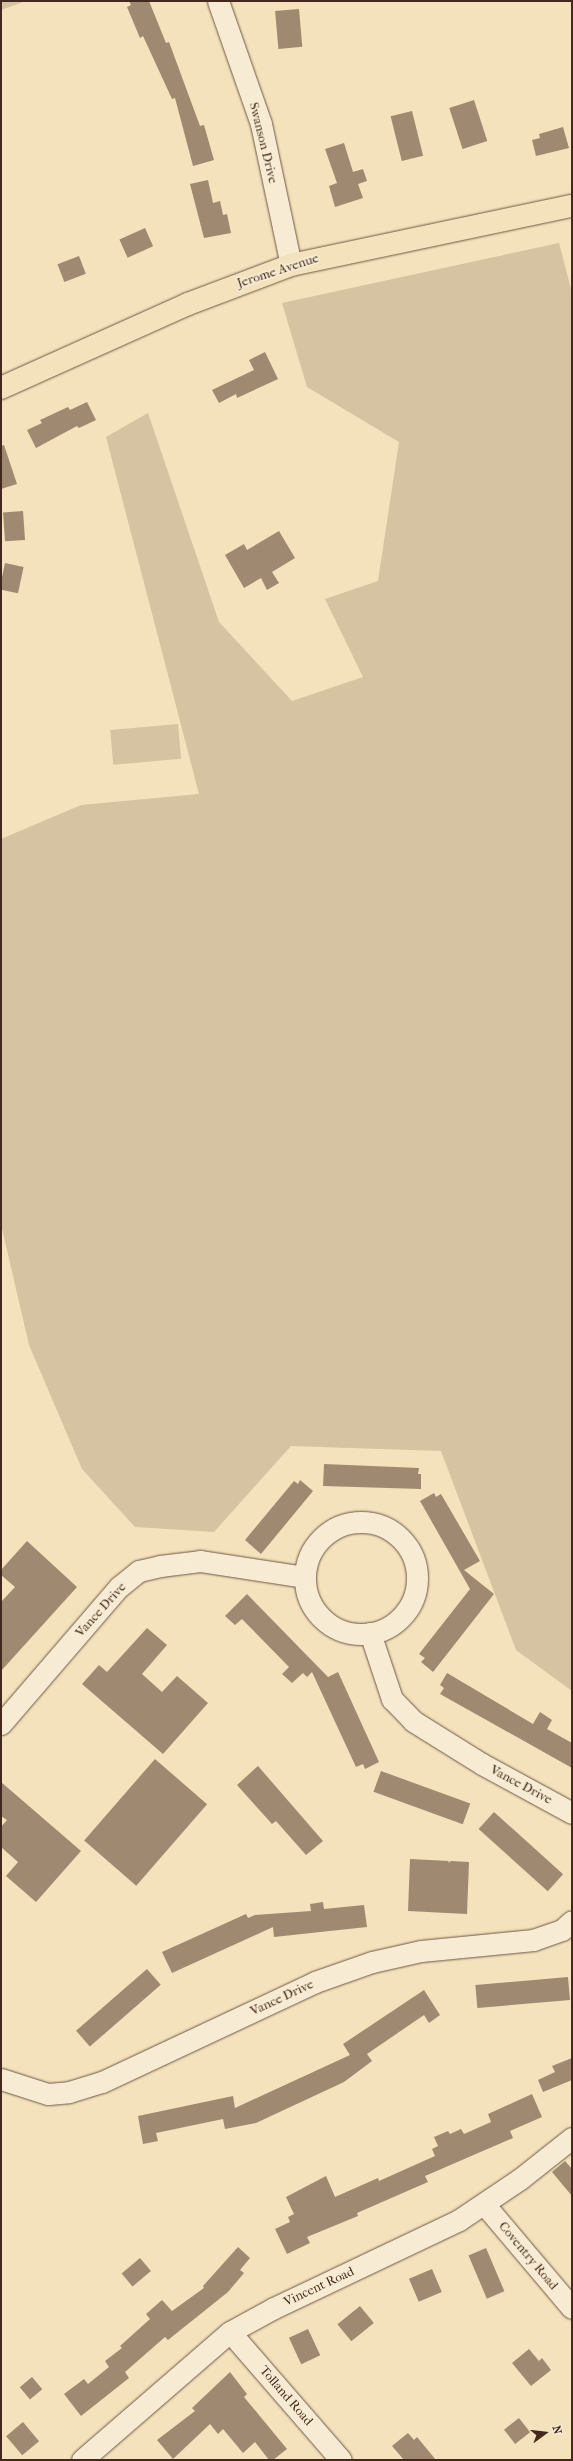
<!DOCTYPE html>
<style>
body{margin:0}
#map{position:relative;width:573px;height:2461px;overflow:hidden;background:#f3e2bc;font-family:"IM FELL French Canon",serif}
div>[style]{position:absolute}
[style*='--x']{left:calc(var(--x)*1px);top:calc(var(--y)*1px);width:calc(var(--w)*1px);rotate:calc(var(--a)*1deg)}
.green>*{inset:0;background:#d5c3a1;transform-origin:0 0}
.building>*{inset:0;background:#9f8970;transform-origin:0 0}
.roads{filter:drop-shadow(0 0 1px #6f5745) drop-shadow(0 0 1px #6f5745)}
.minor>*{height:21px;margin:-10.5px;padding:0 10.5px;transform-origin:10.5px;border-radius:10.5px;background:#f7ecd3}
.minor>.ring{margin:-10.5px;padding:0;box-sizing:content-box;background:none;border:21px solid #f7ecd3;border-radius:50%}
.major>*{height:22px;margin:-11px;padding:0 11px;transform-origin:11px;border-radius:11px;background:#f3e2bc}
span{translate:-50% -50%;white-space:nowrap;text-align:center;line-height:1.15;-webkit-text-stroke:3.5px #f7ecd3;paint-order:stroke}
.street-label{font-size:13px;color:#43291d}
.frame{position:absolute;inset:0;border:2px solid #43291d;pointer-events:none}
.north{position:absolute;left:525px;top:2413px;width:40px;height:40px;-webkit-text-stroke:3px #f7ecd3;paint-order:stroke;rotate:75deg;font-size:11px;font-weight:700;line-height:16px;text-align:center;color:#43291d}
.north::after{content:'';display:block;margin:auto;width:14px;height:18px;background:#43291d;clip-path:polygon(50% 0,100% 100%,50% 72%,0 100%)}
</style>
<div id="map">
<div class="green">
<i style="clip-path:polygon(1px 1px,26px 1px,1px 10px)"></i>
<i style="clip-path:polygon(559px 243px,572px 293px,572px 1691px,516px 1650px,441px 1451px,291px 1446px,214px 1532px,135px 1527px,82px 1469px,29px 1345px,1px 1224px,1px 839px,81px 805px,199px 794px,106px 437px,148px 413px,219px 622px,292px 701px,363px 677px,325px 599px,378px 581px,399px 442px,307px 387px,282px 303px)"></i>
<i style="left:178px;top:724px;width:35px;height:68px;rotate:85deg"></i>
</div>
<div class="building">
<i style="clip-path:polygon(129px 1px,149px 1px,166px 43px,169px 42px,200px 126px,204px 125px,214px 160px,193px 166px,175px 98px,172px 99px,143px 36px,140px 38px,127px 7px,131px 5px)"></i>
<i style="left:299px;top:9px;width:38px;height:24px;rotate:85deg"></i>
<i style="left:474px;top:100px;width:43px;height:26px;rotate:72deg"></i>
<i style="left:412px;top:111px;width:46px;height:22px;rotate:76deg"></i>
<i style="clip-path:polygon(563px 127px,569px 148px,536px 156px,532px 140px,540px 138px,539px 134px)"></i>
<i style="clip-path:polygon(344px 143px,353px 172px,363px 169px,367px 181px,358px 184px,363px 198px,335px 207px,329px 186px,337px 183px,325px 149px)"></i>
<i style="clip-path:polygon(208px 180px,213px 203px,220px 201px,223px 215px,227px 214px,231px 233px,204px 238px,190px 184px)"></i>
<i style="left:145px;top:228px;width:20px;height:28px;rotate:66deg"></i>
<i style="left:79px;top:256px;width:19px;height:23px;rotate:69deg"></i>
<i style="clip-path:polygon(265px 352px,278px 379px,237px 398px,236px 394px,219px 403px,212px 390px,254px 370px,249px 360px)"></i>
<i style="clip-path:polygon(87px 402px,96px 420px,79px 428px,77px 426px,36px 448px,27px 430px,42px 423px,40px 420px,68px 407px,70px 410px)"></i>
<i style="clip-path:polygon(4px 445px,17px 484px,1px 489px,1px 446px)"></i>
<i style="left:23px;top:511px;width:29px;height:20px;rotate:86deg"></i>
<i style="clip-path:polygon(279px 531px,295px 558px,272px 572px,279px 583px,267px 590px,261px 578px,244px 588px,225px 555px,244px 544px,247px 550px)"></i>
<i style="left:5px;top:563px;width:19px;height:27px;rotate:12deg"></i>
<i style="clip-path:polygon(324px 1464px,419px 1468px,418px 1474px,421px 1474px,421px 1489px,323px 1486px)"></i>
<i style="clip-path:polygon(300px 1480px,313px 1491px,261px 1554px,245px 1540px,294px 1481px,298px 1484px)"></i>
<i style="clip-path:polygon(434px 1493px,436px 1497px,441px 1494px,480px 1561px,464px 1570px,494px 1594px,433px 1672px,421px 1662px,425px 1658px,419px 1654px,470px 1589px,420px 1501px)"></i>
<i style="clip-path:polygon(27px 1541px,77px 1587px,1px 1671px,1px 1602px,15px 1587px,1px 1575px,1px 1570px)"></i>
<i style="clip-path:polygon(247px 1594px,328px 1677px,338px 1672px,379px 1762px,365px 1769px,363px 1764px,356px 1767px,312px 1672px,307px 1677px,303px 1673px,292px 1683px,282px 1674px,289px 1667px,242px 1619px,235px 1625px,225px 1616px)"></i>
<i style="clip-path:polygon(147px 1628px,167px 1645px,142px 1674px,162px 1692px,177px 1676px,208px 1703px,163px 1754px,82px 1684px,99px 1665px,107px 1672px)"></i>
<i style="clip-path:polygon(447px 1673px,533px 1724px,540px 1712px,552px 1720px,547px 1729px,572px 1743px,572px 1768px,440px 1694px,444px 1688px,440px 1685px)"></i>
<i style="left:155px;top:1759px;width:69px;height:108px;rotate:41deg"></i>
<i style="clip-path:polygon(258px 1766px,323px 1841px,306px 1855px,276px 1821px,272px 1824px,237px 1785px)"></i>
<i style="left:381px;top:1771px;width:95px;height:22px;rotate:20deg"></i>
<i style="clip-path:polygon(1px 1782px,81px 1851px,36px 1902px,6px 1876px,18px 1862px,1px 1847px,1px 1827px,7px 1820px,1px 1816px)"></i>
<i style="left:494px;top:1812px;width:93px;height:23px;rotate:42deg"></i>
<i style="clip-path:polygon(410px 1859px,449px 1861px,448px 1863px,451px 1861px,469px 1862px,467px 1914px,408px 1911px)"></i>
<i style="clip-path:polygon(323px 1902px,324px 1909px,364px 1905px,367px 1927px,274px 1937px,273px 1927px,172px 1973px,162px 1952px,246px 1914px,248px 1918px,255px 1915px,311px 1911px,310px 1904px)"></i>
<i style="left:147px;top:1969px;width:21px;height:94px;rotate:49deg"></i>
<i style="left:568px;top:1977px;width:23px;height:93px;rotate:85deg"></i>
<i style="clip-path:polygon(424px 1990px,440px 2015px,429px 2023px,424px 2015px,367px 2054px,372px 2061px,344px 2082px,256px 2123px,225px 2129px,223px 2119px,156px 2133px,158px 2141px,143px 2144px,138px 2116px,233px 2096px,235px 2108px,350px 2055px,343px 2044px)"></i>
<i style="clip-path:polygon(572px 2058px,572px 2080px,543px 2092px,538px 2080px,555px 2072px,552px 2066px)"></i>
<i style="clip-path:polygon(532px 2094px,542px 2117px,510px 2131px,513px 2138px,425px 2176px,428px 2182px,357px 2213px,358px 2216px,307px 2237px,310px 2243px,287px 2254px,275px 2229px,290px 2222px,288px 2217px,294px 2214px,286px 2197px,326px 2176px,335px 2197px,378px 2178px,379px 2181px,435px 2156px,432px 2149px,438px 2146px,434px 2137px,448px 2131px,450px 2134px,461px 2129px,464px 2134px,491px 2122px,488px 2114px)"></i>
<i style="clip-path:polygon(565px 2161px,572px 2169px,572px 2196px,552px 2172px)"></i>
<i style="clip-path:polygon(238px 2247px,250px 2258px,240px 2270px,244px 2273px,228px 2292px,168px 2340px,165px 2337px,125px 2372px,129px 2378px,81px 2416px,64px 2394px,84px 2379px,88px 2384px,109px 2367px,105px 2361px,122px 2348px,120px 2346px,150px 2319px,146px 2314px,162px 2300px,172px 2311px,204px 2288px,203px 2286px)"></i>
<i style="left:486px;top:2248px;width:47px;height:19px;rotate:67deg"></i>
<i style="left:140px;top:2258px;width:17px;height:24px;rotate:50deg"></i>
<i style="left:432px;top:2269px;width:25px;height:25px;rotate:67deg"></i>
<i style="left:360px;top:2306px;width:22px;height:29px;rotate:51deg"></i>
<i style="left:308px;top:2329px;width:29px;height:21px;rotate:65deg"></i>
<i style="clip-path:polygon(529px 2349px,539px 2361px,542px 2358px,551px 2370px,531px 2386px,512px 2363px)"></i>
<i style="clip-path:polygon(230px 2372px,247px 2394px,244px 2397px,287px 2449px,273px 2460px,269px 2460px,255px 2442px,243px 2453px,223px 2429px,218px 2434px,210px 2424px,173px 2459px,157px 2440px,195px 2411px,192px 2408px)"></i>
<i style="left:32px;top:2377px;width:16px;height:16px;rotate:50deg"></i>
<i style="left:519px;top:2418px;width:18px;height:19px;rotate:52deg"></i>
<i style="left:23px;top:2422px;width:25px;height:22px;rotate:50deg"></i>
<i style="clip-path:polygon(408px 2433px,414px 2440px,417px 2437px,436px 2460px,404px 2460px,392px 2446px)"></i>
</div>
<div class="roads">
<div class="minor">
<i style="--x:218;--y:1;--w:130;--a:70.7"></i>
<i style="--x:261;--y:124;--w:144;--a:78"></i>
<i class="ring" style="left:305px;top:1522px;width:91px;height:91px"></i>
<i style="--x:370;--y:1633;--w:70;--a:71.6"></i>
<i style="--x:392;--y:1699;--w:30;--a:46"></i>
<i style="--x:413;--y:1721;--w:81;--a:31.9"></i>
<i style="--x:482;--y:1764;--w:102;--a:28.6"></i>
<i style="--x:1;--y:1724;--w:181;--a:-49.3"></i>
<i style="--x:119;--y:1587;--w:26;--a:-39"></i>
<i style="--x:139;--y:1571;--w:22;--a:-13"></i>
<i style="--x:160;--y:1566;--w:40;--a:-7.1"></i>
<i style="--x:200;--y:1561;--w:106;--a:8.7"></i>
<i style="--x:1;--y:2079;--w:49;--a:17.7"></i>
<i style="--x:48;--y:2094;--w:21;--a:-5"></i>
<i style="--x:69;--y:2092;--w:34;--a:-17"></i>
<i style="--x:102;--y:2082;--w:235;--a:-25.1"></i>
<i style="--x:315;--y:1982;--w:60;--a:-19.3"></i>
<i style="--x:372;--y:1962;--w:50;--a:-12.7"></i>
<i style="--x:421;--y:1951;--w:113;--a:-5.6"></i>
<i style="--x:533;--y:1940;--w:31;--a:-19"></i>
<i style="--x:562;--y:1930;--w:13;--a:-42"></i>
<i style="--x:484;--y:2204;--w:136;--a:49.8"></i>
<i style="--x:230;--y:2332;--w:169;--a:49.1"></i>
<i style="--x:82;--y:2460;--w:196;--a:-40.9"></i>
<i style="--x:230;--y:2332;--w:50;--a:-28.6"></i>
<i style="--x:274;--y:2308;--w:205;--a:-25.4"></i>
<i style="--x:459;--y:2220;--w:73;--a:-33.9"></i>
<i style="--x:520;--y:2179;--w:66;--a:-38.3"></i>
</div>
<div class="major">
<i style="--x:1;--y:388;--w:205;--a:-24.2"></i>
<i style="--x:188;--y:304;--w:110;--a:-20.7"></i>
<i style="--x:291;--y:265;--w:287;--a:-11.9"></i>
</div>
</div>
<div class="street-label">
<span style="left:263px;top:143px;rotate:76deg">Swanson Drive</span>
<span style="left:278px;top:271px;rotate:-18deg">Jerome Avenue</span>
<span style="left:101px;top:1610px;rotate:-48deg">Vance Drive</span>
<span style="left:521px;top:1785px;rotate:28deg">Vance Drive</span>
<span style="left:282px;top:1998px;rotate:-25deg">Vance Drive</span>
<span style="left:528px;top:2256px;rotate:50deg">Coventry Road</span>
<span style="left:319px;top:2287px;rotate:-25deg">Vincent Road</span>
<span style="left:286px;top:2396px;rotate:49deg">Tolland Road</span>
</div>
<div class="frame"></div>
<div class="north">N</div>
</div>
